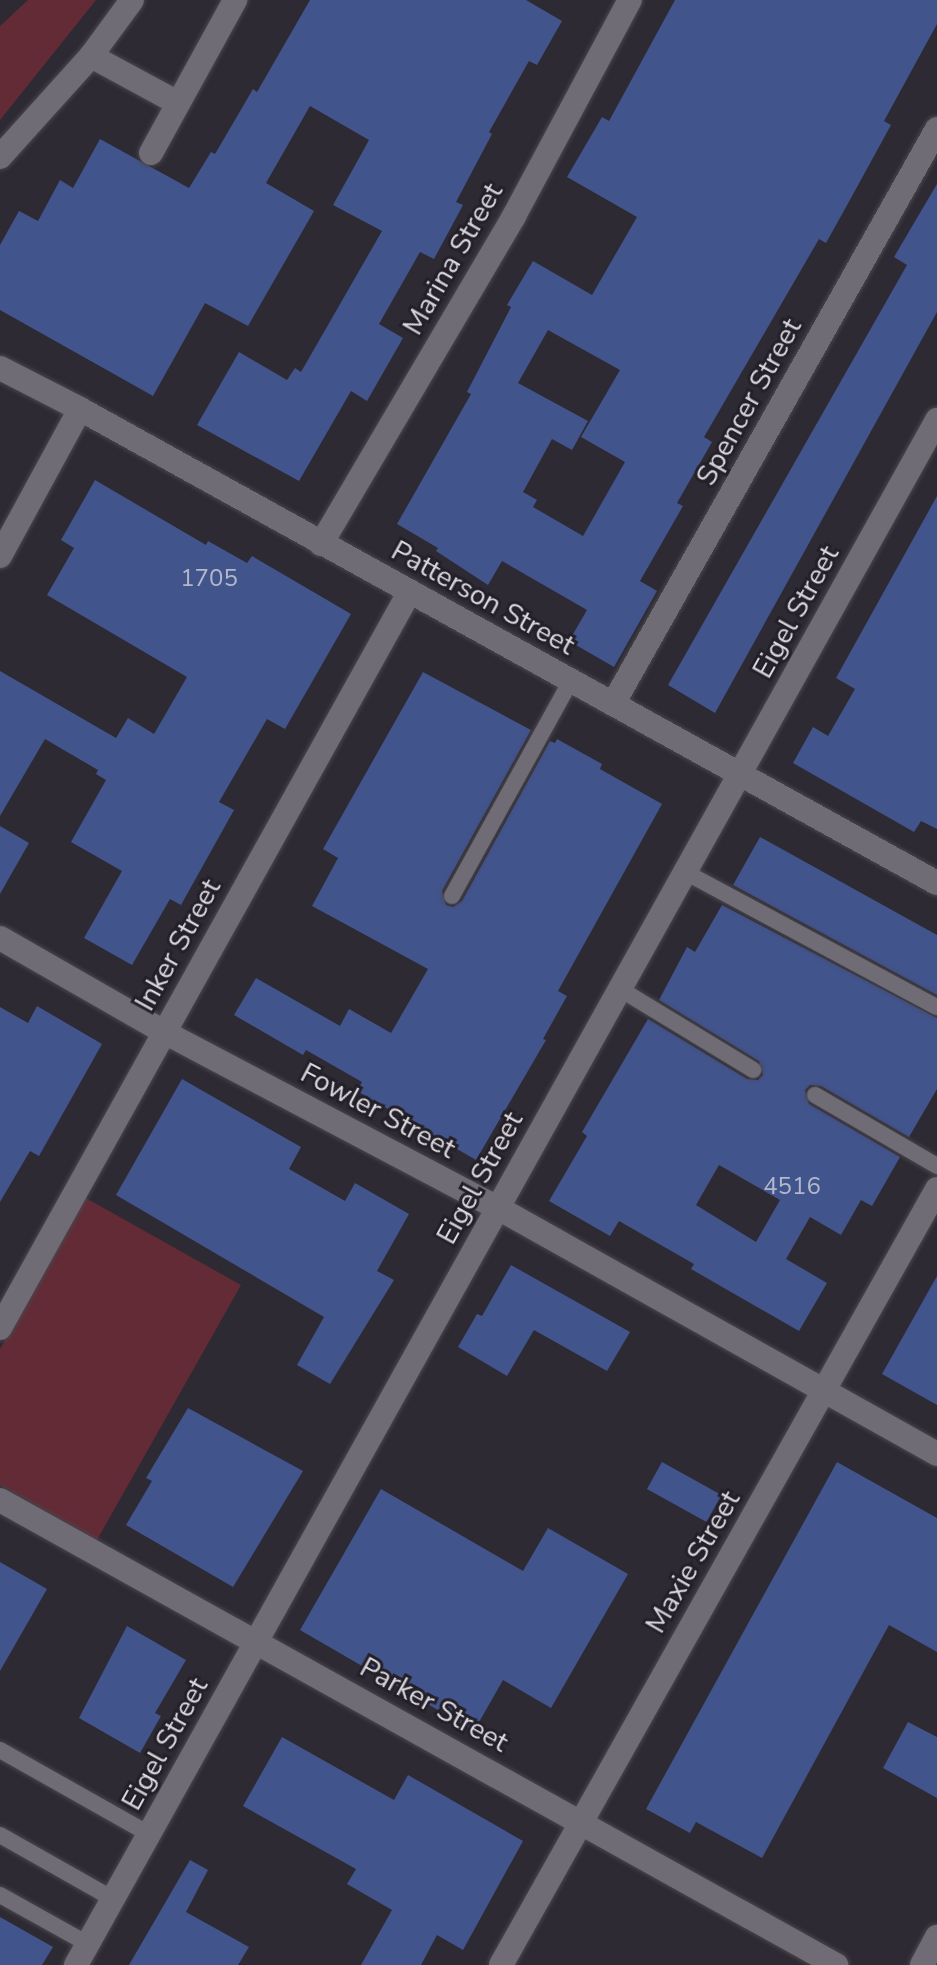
<!DOCTYPE html>
<style>
body{margin:0}
#map{position:relative;width:937px;height:1965px;overflow:hidden;background:#2d2a33;font-family:"Nunito Sans",sans-serif}
div>[style]{position:absolute}
[style*='--x']{left:calc(var(--x)*1px);top:calc(var(--y)*1px);width:calc(var(--w)*1px);rotate:calc(var(--a)*1deg)}
.green>*{inset:0;background:#632b36}
.building>*{inset:0;background:#42548c;transform-origin:0 0}
.roads{filter:drop-shadow(0 0 2px #49464d) drop-shadow(0 0 2px #49464d)}
.service>*{height:16px;margin:-8px;padding:0 8px;transform-origin:8px;border-radius:8px;background:#706c76}
.minor>*{height:24px;margin:-12px;padding:0 12px;transform-origin:12px;border-radius:12px;background:#706c76}
.tertiary>*{height:24px;margin:-12px;padding:0 12px;transform-origin:12px;border-radius:12px;background:#706c76}
.secondary>*{height:24px;margin:-12px;padding:0 12px;transform-origin:12px;border-radius:12px;background:#706c76}
span{translate:-50% -50%;white-space:nowrap;text-align:center;line-height:1.15;-webkit-text-stroke:6px #242029;paint-order:stroke}
.number-label{font-size:24px;color:#b4b7c9}
.number-label span{-webkit-text-stroke-width:0}
.street-label{font-size:28px;color:#dad8dd}
</style>
<div id="map">
<div class="green">
<i style="clip-path:polygon(28px 0,96px 0,0 120px,0 26px)"></i>
<i style="clip-path:polygon(84px 1197px,241px 1285px,97px 1540px,0 1485px,0 1349px)"></i>
</div>
<div class="building">
<i style="clip-path:polygon(310px 0,526px 0,562px 21px,537px 65px,529px 61px,489px 132px,492px 134px,456px 202px,463px 205px,434px 259px,420px 252px,379px 324px,403px 338px,367px 401px,351px 391px,299px 481px,197px 425px,239px 352px,287px 380px,295px 368px,301px 372px,382px 231px,333px 205px,369px 140px,310px 106px,266px 183px,314px 211px,248px 326px,205px 303px,153px 396px,0 310px,0 245px,19px 211px,38px 221px,60px 180px,73px 188px,100px 139px,189px 188px,211px 152px,215px 154px,253px 89px,257px 92px)"></i>
<i style="clip-path:polygon(evenodd,675px 0,937px 0,937px 24px,884px 121px,891px 125px,851px 198px,826px 243px,819px 239px,704px 437px,712px 442px,677px 503px,683px 506px,640px 581px,657px 591px,614px 667px,569px 641px,587px 610px,502px 561px,488px 585px,436px 551px,438px 548px,397px 524px,471px 394px,467px 392px,511px 307px,507px 305px,533px 261px,592px 295px,637px 217px,567px 177px,602px 117px,609px 121px,675px 0,548px 330px,620px 370px,581px 437px,625px 462px,583px 536px,533px 507px,537px 500px,523px 492px,552px 439px,572px 450px,588px 421px,518px 383px,548px 330px)"></i>
<i style="clip-path:polygon(937px 184px,937px 312px,715px 713px,668px 685px,907px 265px,894px 257px)"></i>
<i style="clip-path:polygon(95px 480px,206px 545px,208px 541px,247px 563px,252px 556px,351px 614px,285px 729px,267px 719px,219px 802px,234px 810px,181px 905px,170px 899px,132px 965px,84px 938px,122px 871px,71px 842px,106px 780px,96px 774px,98px 770px,45px 739px,0 816px,0 671px,116px 738px,128px 718px,154px 734px,187px 677px,47px 595px,74px 548px,61px 540px)"></i>
<i style="clip-path:polygon(937px 496px,937px 829px,921px 821px,914px 832px,793px 763px,813px 727px,828px 736px,855px 689px,836px 678px)"></i>
<i style="clip-path:polygon(423px 672px,531px 730px,442px 891px,446px 905px,453px 907px,462px 901px,550px 741px,555px 743px,557px 739px,602px 764px,600px 769px,662px 804px,558px 991px,567px 996px,543px 1039px,546px 1040px,476px 1160px,357px 1091px,362px 1082px,306px 1050px,303px 1055px,234px 1015px,256px 978px,340px 1026px,349px 1009px,391px 1033px,428px 969px,312px 906px,338px 858px,323px 849px)"></i>
<i style="clip-path:polygon(0 826px,29px 843px,0 894px)"></i>
<i style="clip-path:polygon(760px 837px,937px 935px,937px 995px,733px 885px)"></i>
<i style="clip-path:polygon(evenodd,722px 905px,937px 1018px,937px 1089px,909px 1137px,821px 1086px,810px 1085px,805px 1090px,809px 1104px,900px 1157px,872px 1206px,861px 1200px,841px 1235px,810px 1217px,786px 1259px,827px 1283px,799px 1331px,691px 1269px,694px 1264px,619px 1221px,610px 1236px,549px 1201px,587px 1136px,582px 1132px,648px 1019px,747px 1079px,758px 1080px,763px 1075px,759px 1061px,659px 1000px,687px 947px,695px 952px,722px 905px,719px 1165px,780px 1200px,756px 1242px,696px 1205px,719px 1165px)"></i>
<i style="clip-path:polygon(37px 1006px,102px 1044px,39px 1156px,30px 1151px,0 1202px,0 1007px,28px 1023px)"></i>
<i style="clip-path:polygon(182px 1079px,301px 1147px,289px 1169px,345px 1201px,355px 1183px,409px 1214px,377px 1271px,394px 1280px,330px 1384px,297px 1365px,324px 1317px,116px 1195px)"></i>
<i style="clip-path:polygon(511px 1265px,630px 1332px,607px 1371px,534px 1330px,507px 1376px,458px 1347px,477px 1314px,482px 1316px)"></i>
<i style="clip-path:polygon(937px 1276px,937px 1405px,882px 1374px)"></i>
<i style="clip-path:polygon(188px 1408px,303px 1471px,233px 1587px,126px 1525px,152px 1481px,146px 1478px)"></i>
<i style="left:662px;top:1462px;width:68px;height:31px;rotate:29deg"></i>
<i style="clip-path:polygon(837px 1462px,937px 1518px,937px 1652px,889px 1625px,762px 1858px,696px 1822px,690px 1833px,646px 1809px)"></i>
<i style="clip-path:polygon(381px 1489px,523px 1571px,548px 1528px,628px 1574px,551px 1708px,503px 1680px,474px 1731px,300px 1630px)"></i>
<i style="clip-path:polygon(0 1562px,47px 1589px,0 1671px)"></i>
<i style="clip-path:polygon(127px 1626px,186px 1660px,155px 1713px,161px 1716px,140px 1753px,79px 1718px)"></i>
<i style="clip-path:polygon(908px 1722px,937px 1737px,937px 1798px,883px 1768px)"></i>
<i style="clip-path:polygon(282px 1737px,394px 1800px,408px 1775px,523px 1841px,463px 1950px,437px 1935px,421px 1965px,361px 1965px,392px 1910px,347px 1884px,356px 1869px,243px 1806px)"></i>
<i style="clip-path:polygon(190px 1860px,208px 1870px,186px 1912px,249px 1947px,238px 1965px,129px 1965px)"></i>
<i style="clip-path:polygon(0 1917px,53px 1947px,42px 1965px,0 1965px)"></i>
</div>
<div class="roads">
<div class="service">
<i style="--x:685;--y:872;--w:286;--a:28.2"></i>
<i style="--x:452;--y:896;--w:247;--a:-61.1"></i>
<i style="--x:620;--y:989;--w:156;--a:31.3"></i>
<i style="--x:815;--y:1095;--w:141;--a:30.2"></i>
<i style="--x:0;--y:1750;--w:171;--a:29.4"></i>
<i style="--x:0;--y:1835;--w:130;--a:29.5"></i>
<i style="--x:0;--y:1895;--w:101;--a:29.1"></i>
</div>
<div class="minor">
<i style="--x:91;--y:56;--w:99;--a:28.4"></i>
<i style="--x:151;--y:153;--w:175;--a:-61.2"></i>
<i style="--x:321;--y:544;--w:381;--a:-59.5"></i>
<i style="--x:514;--y:216;--w:245;--a:-61.8"></i>
<i style="--x:0;--y:556;--w:167;--a:-61.4"></i>
<i style="--x:613;--y:704;--w:660;--a:-60.6"></i>
<i style="--x:0;--y:938;--w:189;--a:29.8"></i>
<i style="--x:164;--y:1032;--w:378;--a:27.8"></i>
<i style="--x:498;--y:1208;--w:503;--a:29.26"></i>
<i style="--x:0;--y:1328;--w:843;--a:-60.91"></i>
<i style="--x:0;--y:1500;--w:957;--a:29.08"></i>
<i style="--x:76;--y:1965;--w:1769;--a:-60.87"></i>
<i style="--x:501;--y:1965;--w:890;--a:-60.67"></i>
<i style="--x:922;--y:1965;--w:32;--a:-62"></i>
</div>
<div class="tertiary">
<i style="--x:0;--y:368;--w:90;--a:27.1"></i>
<i style="--x:80;--y:409;--w:979;--a:28.95"></i>
</div>
<div class="secondary">
<i style="--x:0;--y:157;--w:136;--a:-48"></i>
<i style="--x:91;--y:56;--w:69;--a:-53.8"></i>
</div>
</div>
<div class="number-label">
<span style="left:209px;top:579px">1705</span>
<span style="left:792px;top:1187px">4516</span>
</div>
<div class="street-label">
<span style="left:453px;top:259px;rotate:-60deg">Marina Street</span>
<span style="left:749px;top:402px;rotate:-61deg">Spencer Street</span>
<span style="left:483px;top:598px;rotate:29deg">Patterson Street</span>
<span style="left:796px;top:612px;rotate:-61deg">Eigel Street</span>
<span style="left:178px;top:945px;rotate:-61deg">Inker Street</span>
<span style="left:378px;top:1111px;rotate:28deg">Fowler Street</span>
<span style="left:480px;top:1178px;rotate:-61deg">Eigel Street</span>
<span style="left:693px;top:1562px;rotate:-60deg">Maxie Street</span>
<span style="left:434px;top:1705px;rotate:29deg">Parker Street</span>
<span style="left:165px;top:1744px;rotate:-61deg">Eigel Street</span>
</div>
</div>
